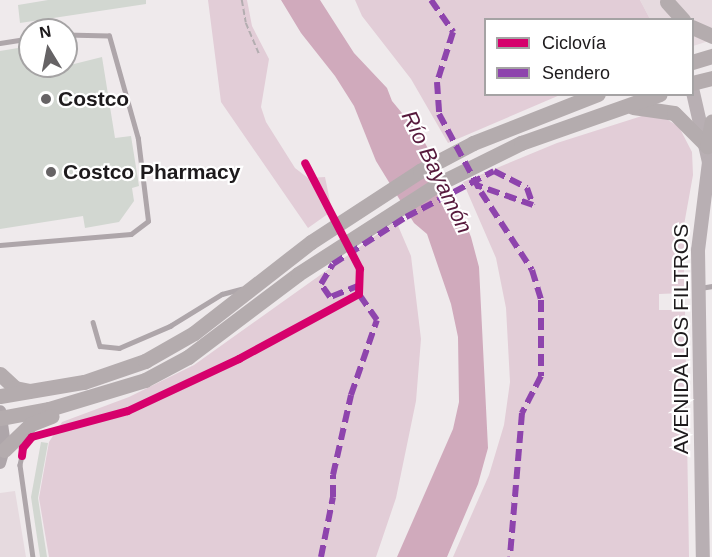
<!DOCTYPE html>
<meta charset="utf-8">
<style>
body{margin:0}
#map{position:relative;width:712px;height:557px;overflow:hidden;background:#efeaec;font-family:Arial,sans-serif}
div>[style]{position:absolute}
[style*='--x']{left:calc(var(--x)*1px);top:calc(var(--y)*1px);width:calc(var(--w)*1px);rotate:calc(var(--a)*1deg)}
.built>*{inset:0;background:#e6dadf}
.green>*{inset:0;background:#e2cdd7}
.water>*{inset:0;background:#d0aabc}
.building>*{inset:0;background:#d2d7d1}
.path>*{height:1.5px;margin-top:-0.75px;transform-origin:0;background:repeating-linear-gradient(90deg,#b3adb0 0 6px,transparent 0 9px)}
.service>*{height:4.5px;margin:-2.25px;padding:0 2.25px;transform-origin:2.25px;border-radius:2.25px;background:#aea6aa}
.tertiary>*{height:12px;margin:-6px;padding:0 6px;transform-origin:6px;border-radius:6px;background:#aea6aa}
.secondary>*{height:14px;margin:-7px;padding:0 7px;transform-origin:7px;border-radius:7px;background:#b8afb3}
.trunk>*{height:15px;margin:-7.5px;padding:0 7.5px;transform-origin:7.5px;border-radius:7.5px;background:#b4acae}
.quiet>*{height:6px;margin-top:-3px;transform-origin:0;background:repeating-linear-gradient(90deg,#8e44ad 0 12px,transparent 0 18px)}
.cycleway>*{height:8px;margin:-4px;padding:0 4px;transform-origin:4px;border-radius:4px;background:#d6006c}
.dots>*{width:16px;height:16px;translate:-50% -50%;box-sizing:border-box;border:3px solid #fff;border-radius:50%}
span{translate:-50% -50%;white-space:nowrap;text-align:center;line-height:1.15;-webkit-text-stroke:4.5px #fff;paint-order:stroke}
.poi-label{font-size:21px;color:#1d1a1c;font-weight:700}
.left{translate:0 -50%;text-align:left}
.street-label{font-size:21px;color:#1d1a1c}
.water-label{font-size:22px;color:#56193c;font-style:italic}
.legend{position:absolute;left:484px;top:18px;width:210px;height:78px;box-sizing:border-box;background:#fff;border:2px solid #a5a3a4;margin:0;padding:8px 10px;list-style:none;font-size:18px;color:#1d1a1c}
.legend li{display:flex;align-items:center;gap:12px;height:30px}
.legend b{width:30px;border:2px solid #a5a3a4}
.north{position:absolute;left:18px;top:18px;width:60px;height:60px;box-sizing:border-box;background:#fff;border:2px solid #a5a3a4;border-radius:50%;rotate:350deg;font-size:16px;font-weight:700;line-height:24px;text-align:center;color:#1d1a1c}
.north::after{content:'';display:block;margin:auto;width:21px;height:27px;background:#666365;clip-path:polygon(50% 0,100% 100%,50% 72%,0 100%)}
</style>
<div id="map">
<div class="built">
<i style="clip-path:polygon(640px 0,712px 0,712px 40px,693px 46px,692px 20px,650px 19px)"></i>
<i style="clip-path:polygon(15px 491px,26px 557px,0 557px,0 493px)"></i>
</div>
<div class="green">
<i style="clip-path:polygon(208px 0,247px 0,252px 26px,269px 59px,261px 107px,266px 122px,295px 168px,308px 178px,325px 177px,332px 211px,308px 228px,221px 102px)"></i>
<i style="clip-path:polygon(355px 0,640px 0,650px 19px,486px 20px,486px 94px,560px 95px,448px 143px,411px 79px,362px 16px)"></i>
<i style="clip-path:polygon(645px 115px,665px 118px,679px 127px,692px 152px,693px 175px,684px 225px,684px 293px,659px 294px,659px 310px,685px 310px,689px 557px,453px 557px,489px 475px,504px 425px,510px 382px,506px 308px,496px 258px,463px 182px,557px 143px)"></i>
<i style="clip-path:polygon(396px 221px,411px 256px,421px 339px,416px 401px,396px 498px,376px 557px,49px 557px,39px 498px,49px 442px,62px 422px,129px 397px,194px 365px)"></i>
</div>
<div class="water">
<i style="clip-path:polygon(281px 0,320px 0,354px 53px,387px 88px,392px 101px,421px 136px,454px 195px,471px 237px,479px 267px,488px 448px,478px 484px,447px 557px,397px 557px,453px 429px,459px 402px,458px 337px,451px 304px,427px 234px,414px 223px,376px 161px,354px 106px,335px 76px,301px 33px)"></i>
</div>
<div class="building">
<i style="clip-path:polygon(48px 0,146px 0,146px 4px,20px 23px,18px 5px)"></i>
<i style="clip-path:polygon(30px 46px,30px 66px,66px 66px,102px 57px,115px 138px,131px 136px,139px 186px,132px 188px,134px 201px,119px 222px,85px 228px,83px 216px,0 229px,0 51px)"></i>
<i style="clip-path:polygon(41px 442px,48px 443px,38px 498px,47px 557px,40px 557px,31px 497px)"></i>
</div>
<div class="path">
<i style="--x:242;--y:0;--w:23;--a:80"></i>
<i style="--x:246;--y:23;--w:34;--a:67"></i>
</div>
<div class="service">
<i style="--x:0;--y:43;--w:30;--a:-9"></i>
<i style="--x:0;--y:245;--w:131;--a:-4.8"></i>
<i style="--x:131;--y:234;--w:21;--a:-37"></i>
<i style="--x:148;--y:221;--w:83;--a:-97"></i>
<i style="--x:138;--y:139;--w:107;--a:-105.7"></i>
<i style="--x:109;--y:36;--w:43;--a:-178.7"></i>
<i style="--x:700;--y:288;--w:12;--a:-9"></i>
<i style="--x:93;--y:322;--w:25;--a:74"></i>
<i style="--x:100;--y:346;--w:19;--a:6"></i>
<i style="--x:119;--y:348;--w:56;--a:-23.3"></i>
<i style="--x:170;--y:326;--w:61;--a:-31.6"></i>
<i style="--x:222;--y:294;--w:20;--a:-15"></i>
<i style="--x:22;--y:456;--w:9;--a:103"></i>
<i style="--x:20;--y:465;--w:93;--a:82"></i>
</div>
<div class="tertiary">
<i style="--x:0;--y:463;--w:19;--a:-74"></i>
<i style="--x:5;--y:445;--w:34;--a:-98"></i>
</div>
<div class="secondary">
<i style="--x:692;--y:88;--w:76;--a:77.1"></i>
<i style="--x:709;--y:162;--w:89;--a:97.1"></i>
<i style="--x:698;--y:250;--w:307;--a:89.1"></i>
</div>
<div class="trunk">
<i style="--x:667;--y:2;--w:24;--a:48"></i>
<i style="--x:692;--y:27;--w:22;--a:24"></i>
<i style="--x:692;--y:62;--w:21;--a:-17"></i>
<i style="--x:692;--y:83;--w:21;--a:-14"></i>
<i style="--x:633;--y:107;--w:41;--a:8.3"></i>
<i style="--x:674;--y:113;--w:47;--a:45"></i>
<i style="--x:707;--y:146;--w:25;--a:-79"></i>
<i style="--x:0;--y:374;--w:21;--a:43"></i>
<i style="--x:15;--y:388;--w:14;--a:12"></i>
<i style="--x:0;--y:396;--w:85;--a:-9.5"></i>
<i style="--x:84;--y:382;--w:65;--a:-19"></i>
<i style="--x:145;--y:361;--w:56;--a:-29.7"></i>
<i style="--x:194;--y:333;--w:148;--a:-37.9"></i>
<i style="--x:311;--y:242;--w:130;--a:-33.1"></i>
<i style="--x:420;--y:171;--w:60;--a:-27.8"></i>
<i style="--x:473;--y:143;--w:134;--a:-21.4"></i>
<i style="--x:0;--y:418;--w:50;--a:-10.4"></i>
<i style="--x:49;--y:409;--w:100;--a:-16.8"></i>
<i style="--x:145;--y:380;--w:49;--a:-28.1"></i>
<i style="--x:188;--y:357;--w:138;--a:-37"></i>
<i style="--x:298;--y:274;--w:166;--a:-32.7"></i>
<i style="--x:438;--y:184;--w:93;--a:-26.3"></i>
<i style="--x:521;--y:143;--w:147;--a:-19.4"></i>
<i style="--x:4;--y:450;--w:37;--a:-44"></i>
<i style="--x:31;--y:424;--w:22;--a:-21"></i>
</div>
<div class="quiet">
<i style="--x:431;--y:0;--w:39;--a:55"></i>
<i style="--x:453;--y:32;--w:52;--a:107.7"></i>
<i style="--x:437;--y:82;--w:32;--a:86"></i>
<i style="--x:439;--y:114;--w:89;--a:61.7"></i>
<i style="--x:481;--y:192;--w:93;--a:56.8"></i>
<i style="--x:532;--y:270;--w:31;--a:73"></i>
<i style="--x:541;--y:300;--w:76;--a:90"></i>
<i style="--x:541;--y:376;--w:42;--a:117.2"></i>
<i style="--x:522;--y:413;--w:144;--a:94.8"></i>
<i style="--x:360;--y:285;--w:32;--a:158"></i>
<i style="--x:330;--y:297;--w:16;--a:-125"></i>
<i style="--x:321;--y:284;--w:23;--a:-59"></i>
<i style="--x:333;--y:264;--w:87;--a:-32.8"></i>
<i style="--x:406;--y:217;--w:99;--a:-27.6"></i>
<i style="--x:494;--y:171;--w:37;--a:27"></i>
<i style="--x:527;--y:188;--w:18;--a:71"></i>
<i style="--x:533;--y:205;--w:60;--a:-160.7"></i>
<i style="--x:321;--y:557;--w:61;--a:-78.7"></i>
<i style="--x:333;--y:497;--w:22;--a:-90"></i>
<i style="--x:333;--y:475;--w:82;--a:-77.3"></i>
<i style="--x:351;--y:395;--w:79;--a:-70.9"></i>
<i style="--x:377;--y:320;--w:32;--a:-125"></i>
</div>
<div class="cycleway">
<i style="--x:22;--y:456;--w:8;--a:-83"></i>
<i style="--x:23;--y:448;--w:14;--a:-51"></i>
<i style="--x:32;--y:437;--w:99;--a:-15.2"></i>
<i style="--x:128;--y:411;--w:123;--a:-25.1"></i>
<i style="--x:239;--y:359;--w:136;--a:-28.4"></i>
<i style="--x:359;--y:294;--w:25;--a:-88"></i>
<i style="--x:360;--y:269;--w:119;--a:-117.4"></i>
</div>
<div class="dots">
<i style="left:46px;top:99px;background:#666365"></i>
<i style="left:51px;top:172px;background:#666365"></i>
</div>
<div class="poi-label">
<span class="left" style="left:58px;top:99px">Costco</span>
<span class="left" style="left:63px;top:172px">Costco Pharmacy</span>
</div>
<div class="street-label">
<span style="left:681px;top:339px;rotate:-90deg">AVENIDA LOS FILTROS</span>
</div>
<div class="water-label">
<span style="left:437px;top:172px;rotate:64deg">Río Bayamón</span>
</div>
<ul class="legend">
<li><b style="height:8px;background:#d6006c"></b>Ciclovía</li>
<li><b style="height:8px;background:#8e44ad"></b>Sendero</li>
</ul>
<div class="north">N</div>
</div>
